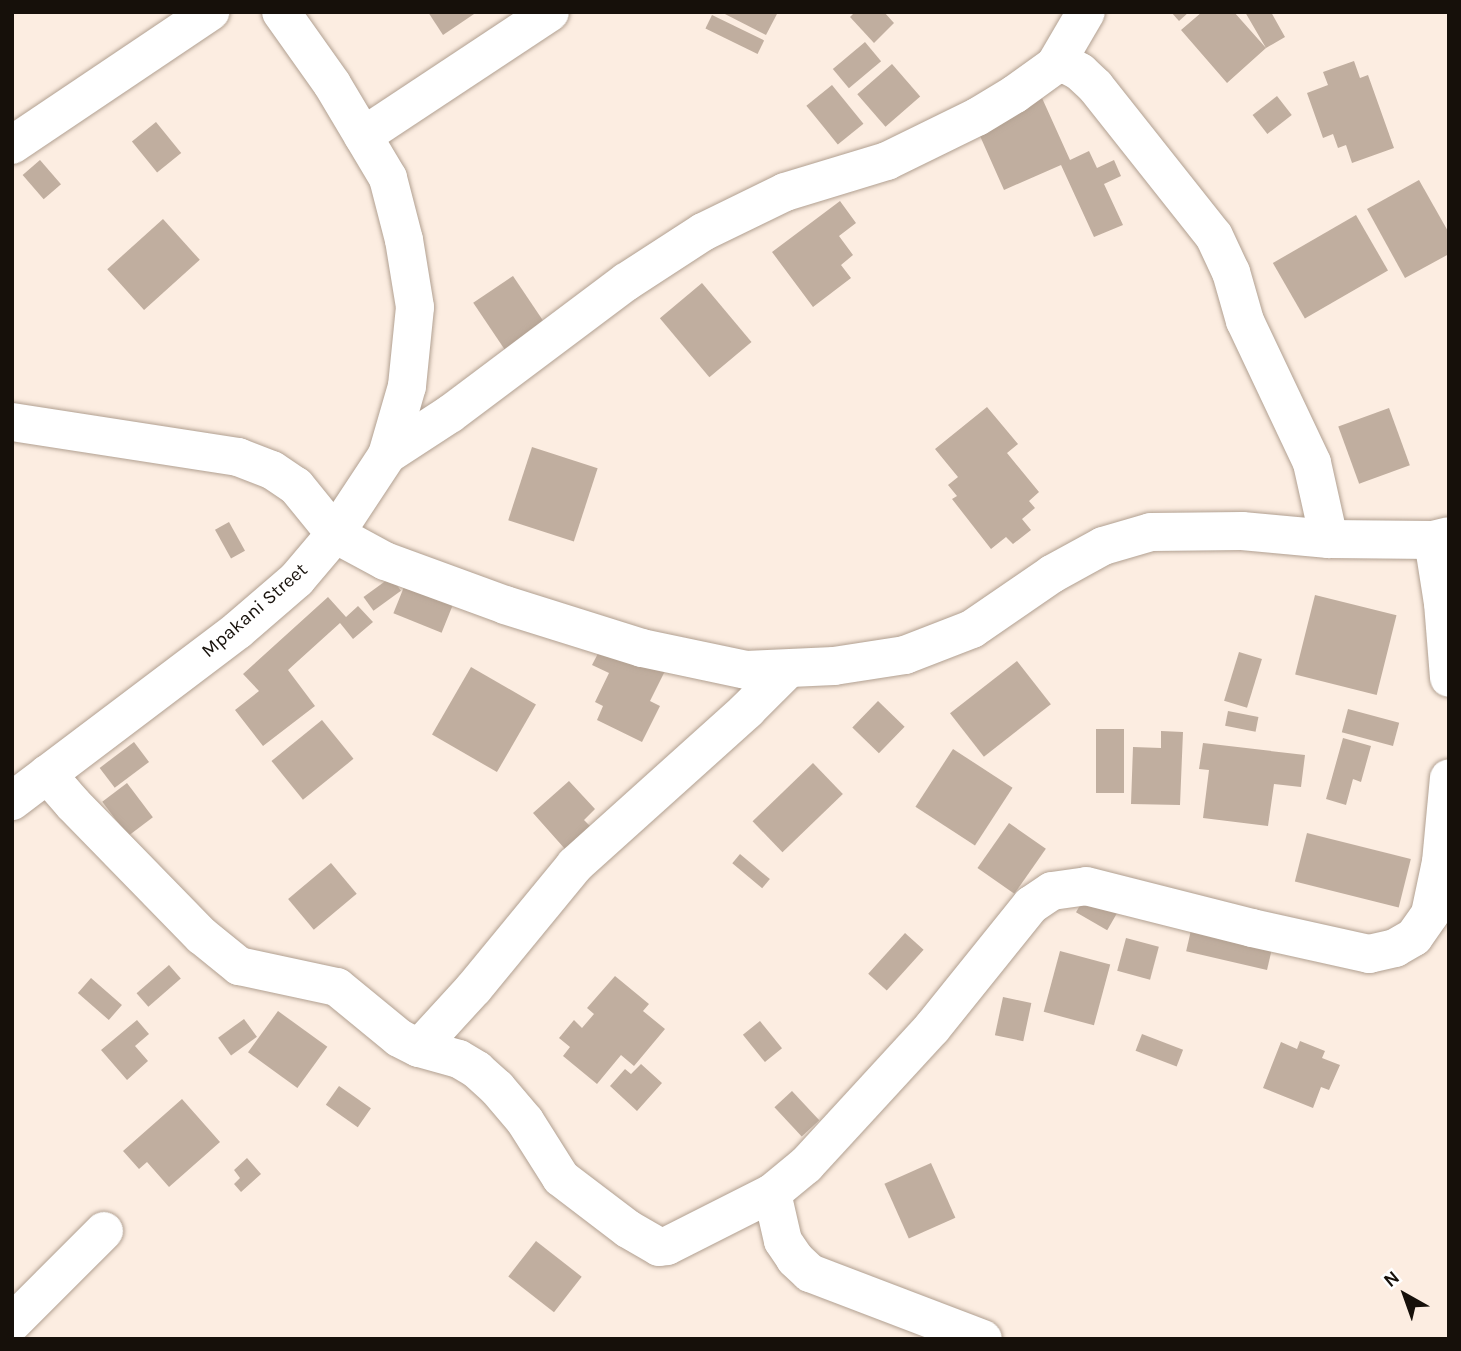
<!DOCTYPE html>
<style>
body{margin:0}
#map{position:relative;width:1461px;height:1351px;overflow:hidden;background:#fcede1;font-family:Karla,sans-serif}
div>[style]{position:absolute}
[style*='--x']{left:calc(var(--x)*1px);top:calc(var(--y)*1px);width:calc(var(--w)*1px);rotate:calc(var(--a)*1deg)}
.building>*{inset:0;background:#c0ae9f;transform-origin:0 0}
.roads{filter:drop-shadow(0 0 2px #b1a091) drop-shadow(0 0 2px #b1a091)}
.minor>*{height:38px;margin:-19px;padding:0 19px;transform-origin:19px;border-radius:19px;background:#fff}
span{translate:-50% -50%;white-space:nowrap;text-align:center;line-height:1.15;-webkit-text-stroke:6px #fff;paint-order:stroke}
.street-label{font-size:19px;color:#16100a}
.frame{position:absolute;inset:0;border:14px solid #16100a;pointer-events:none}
.north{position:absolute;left:1370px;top:1260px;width:70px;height:70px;-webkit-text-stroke:5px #fff;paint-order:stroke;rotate:320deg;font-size:19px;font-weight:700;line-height:28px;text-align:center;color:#16100a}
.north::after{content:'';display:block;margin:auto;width:24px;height:32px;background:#16100a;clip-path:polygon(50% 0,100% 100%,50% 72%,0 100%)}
</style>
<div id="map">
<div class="building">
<i style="clip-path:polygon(428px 12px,477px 12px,443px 35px)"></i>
<i style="clip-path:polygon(721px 12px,778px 12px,766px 35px)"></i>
<i style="clip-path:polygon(855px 12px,884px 12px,894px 23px,874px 43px,850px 17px)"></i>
<i style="clip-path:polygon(1171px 12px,1189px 12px,1179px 21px)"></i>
<i style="clip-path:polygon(1202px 12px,1234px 12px,1266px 48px,1245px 12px,1271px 12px,1285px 37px,1266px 48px,1227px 83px,1181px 30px)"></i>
<i style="left:712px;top:15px;width:58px;height:15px;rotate:26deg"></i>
<i style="left:865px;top:42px;width:25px;height:42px;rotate:50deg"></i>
<i style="clip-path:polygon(1354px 61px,1360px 78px,1368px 75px,1394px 148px,1352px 163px,1346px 145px,1338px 148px,1333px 134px,1323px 138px,1307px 93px,1328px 85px,1323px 72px)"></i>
<i style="left:892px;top:64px;width:43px;height:46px;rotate:49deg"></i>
<i style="left:832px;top:85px;width:50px;height:33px;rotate:51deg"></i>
<i style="left:1277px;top:96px;width:24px;height:31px;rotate:52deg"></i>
<i style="clip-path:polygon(1042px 98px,1070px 160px,1089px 151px,1097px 168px,1114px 160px,1121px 176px,1104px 184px,1123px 225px,1094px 237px,1061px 165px,1004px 190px,976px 127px)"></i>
<i style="left:156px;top:122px;width:40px;height:31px;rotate:51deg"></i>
<i style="left:40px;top:160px;width:32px;height:23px;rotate:49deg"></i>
<i style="clip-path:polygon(1419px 180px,1449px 233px,1449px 254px,1405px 278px,1367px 209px)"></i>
<i style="clip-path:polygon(840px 201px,856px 223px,839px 236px,853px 255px,841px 265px,851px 278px,813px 307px,772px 252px)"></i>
<i style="left:1356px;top:215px;width:64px;height:96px;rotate:60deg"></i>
<i style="left:163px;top:219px;width:55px;height:75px;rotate:48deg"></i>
<i style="left:513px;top:276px;width:59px;height:48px;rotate:56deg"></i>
<i style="left:702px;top:283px;width:77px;height:55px;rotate:50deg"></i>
<i style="clip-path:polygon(987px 407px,1018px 444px,1007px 453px,1039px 492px,1029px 501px,1035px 508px,1022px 519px,1031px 530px,1013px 544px,1006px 537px,991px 549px,952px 499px,957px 496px,948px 485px,958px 477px,935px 449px)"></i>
<i style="left:1389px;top:408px;width:61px;height:54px;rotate:70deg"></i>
<i style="left:532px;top:447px;width:69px;height:77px;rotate:18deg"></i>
<i style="left:229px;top:522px;width:33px;height:16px;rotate:61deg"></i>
<i style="left:391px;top:577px;width:17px;height:34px;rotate:54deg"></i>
<i style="left:408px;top:577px;width:52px;height:39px;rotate:22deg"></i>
<i style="left:1315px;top:595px;width:84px;height:82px;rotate:14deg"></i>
<i style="clip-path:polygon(328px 597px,346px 617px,358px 606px,373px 622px,353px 639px,340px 623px,288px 670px,315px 706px,263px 746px,235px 710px,259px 691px,243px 674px)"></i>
<i style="clip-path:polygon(606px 638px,667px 667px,650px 701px,660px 706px,642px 742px,597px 720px,603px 706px,595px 702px,609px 673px,592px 665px)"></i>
<i style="left:1239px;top:652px;width:24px;height:51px;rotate:17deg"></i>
<i style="left:1017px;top:661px;width:55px;height:85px;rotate:52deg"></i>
<i style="left:471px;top:667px;width:75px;height:78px;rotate:30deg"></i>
<i style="left:878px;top:701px;width:37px;height:37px;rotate:44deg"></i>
<i style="left:1348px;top:709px;width:53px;height:24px;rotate:15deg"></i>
<i style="left:1228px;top:711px;width:31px;height:15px;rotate:11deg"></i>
<i style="left:322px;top:720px;width:50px;height:65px;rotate:51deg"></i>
<i style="left:1096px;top:729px;width:28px;height:64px"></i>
<i style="clip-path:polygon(1161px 731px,1183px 732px,1180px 805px,1131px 804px,1133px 747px,1161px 748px)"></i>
<i style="clip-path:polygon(1343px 738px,1371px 746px,1361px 782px,1353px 779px,1346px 805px,1326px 799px)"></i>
<i style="left:134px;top:742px;width:25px;height:43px;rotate:53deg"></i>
<i style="clip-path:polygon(1203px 743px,1305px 755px,1301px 787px,1274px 784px,1268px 826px,1203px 818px,1209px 770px,1199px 769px)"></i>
<i style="left:953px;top:749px;width:71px;height:69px;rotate:33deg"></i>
<i style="left:813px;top:763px;width:43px;height:84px;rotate:46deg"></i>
<i style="clip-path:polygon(569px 781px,595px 809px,584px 820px,590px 826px,565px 849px,533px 813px)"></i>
<i style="left:127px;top:783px;width:43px;height:31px;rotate:53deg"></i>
<i style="left:1009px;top:823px;width:45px;height:55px;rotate:35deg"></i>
<i style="left:1307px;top:833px;width:107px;height:50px;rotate:14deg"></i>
<i style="left:740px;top:854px;width:39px;height:12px;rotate:40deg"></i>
<i style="left:331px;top:863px;width:40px;height:56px;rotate:50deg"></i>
<i style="left:1090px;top:888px;width:36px;height:28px;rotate:30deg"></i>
<i style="left:1192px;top:926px;width:83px;height:26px;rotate:13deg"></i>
<i style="left:905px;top:933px;width:25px;height:55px;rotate:42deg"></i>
<i style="left:1126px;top:938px;width:34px;height:34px;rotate:15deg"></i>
<i style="left:1060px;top:951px;width:52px;height:63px;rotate:15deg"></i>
<i style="left:169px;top:965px;width:18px;height:43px;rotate:49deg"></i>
<i style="clip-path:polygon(615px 976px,649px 1004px,643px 1011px,665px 1029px,634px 1066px,621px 1055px,597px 1084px,563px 1056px,570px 1047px,559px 1038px,574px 1020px,582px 1028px,594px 1014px,587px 1008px)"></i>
<i style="left:91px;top:978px;width:41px;height:20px;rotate:41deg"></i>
<i style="left:1003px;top:997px;width:29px;height:39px;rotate:12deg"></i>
<i style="left:278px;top:1011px;width:61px;height:51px;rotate:36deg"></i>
<i style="left:244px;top:1019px;width:22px;height:32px;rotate:54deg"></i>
<i style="clip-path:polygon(137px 1020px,149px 1034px,135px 1046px,148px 1061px,127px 1080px,101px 1050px)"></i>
<i style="left:760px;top:1021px;width:35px;height:22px;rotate:51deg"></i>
<i style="left:1142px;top:1034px;width:44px;height:18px;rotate:21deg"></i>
<i style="clip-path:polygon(1300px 1041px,1325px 1051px,1322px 1058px,1340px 1065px,1329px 1090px,1321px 1087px,1313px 1108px,1263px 1088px,1281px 1042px,1297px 1049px)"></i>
<i style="clip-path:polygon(641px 1064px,662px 1083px,637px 1111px,610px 1086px,625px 1069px,631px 1074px)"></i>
<i style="left:339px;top:1086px;width:39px;height:23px;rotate:35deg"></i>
<i style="left:792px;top:1091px;width:40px;height:24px;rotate:47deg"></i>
<i style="clip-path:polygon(182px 1099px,220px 1142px,169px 1187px,147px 1162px,139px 1169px,123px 1151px)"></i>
<i style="clip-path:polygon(247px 1158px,261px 1174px,241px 1192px,234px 1184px,240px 1178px,234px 1170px)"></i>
<i style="left:931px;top:1163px;width:60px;height:51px;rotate:66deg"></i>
<i style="left:536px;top:1241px;width:58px;height:45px;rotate:38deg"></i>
</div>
<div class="roads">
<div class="minor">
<i style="--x:1055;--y:65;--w:61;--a:-59.7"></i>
<i style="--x:363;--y:136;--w:224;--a:-33.5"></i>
<i style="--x:12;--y:145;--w:239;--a:-33.9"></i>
<i style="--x:12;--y:422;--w:229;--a:8.8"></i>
<i style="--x:238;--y:457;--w:36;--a:21"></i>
<i style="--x:272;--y:470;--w:29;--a:34"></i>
<i style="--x:296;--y:486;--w:62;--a:50.9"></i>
<i style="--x:335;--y:534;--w:57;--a:28.4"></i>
<i style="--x:385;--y:561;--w:128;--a:20.1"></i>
<i style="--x:505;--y:605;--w:144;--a:17.4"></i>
<i style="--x:642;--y:648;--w:106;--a:11.9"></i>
<i style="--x:746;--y:670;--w:88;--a:-2.6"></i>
<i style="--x:834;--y:666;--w:72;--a:-8.8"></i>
<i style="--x:905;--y:655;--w:72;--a:-21.2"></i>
<i style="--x:972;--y:629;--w:97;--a:-34.5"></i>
<i style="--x:1052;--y:574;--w:58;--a:-28.8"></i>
<i style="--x:1103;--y:546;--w:50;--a:-16.3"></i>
<i style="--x:1151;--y:532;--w:91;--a:-0.6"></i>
<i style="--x:1242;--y:531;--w:87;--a:5.3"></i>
<i style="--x:1329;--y:539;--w:104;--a:0.6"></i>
<i style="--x:1433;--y:540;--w:16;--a:-14"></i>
<i style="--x:387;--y:455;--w:75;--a:-33.1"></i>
<i style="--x:450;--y:414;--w:220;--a:-36.9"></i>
<i style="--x:626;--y:282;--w:92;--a:-33"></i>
<i style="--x:703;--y:232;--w:91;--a:-26"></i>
<i style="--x:785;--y:192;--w:107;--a:-16.9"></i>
<i style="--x:887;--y:161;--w:100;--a:-26.1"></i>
<i style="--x:977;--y:117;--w:44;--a:-31.2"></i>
<i style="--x:1015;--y:94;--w:49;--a:-35.9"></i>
<i style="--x:1055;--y:65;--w:12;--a:0"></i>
<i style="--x:1067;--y:65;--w:15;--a:28"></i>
<i style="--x:1080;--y:72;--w:21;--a:43"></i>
<i style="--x:1095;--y:86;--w:191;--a:51.6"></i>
<i style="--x:1214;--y:236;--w:40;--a:65"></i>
<i style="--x:1231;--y:272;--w:51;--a:74.1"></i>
<i style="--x:1245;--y:321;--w:157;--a:64.7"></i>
<i style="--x:1312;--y:463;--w:78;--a:77.4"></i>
<i style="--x:1433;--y:540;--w:64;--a:81"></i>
<i style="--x:1443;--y:603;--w:75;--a:85.4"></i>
<i style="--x:47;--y:774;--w:40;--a:49"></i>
<i style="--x:73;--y:804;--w:185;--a:45.7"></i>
<i style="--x:202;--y:936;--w:48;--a:39"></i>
<i style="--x:239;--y:966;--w:100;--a:12.1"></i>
<i style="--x:337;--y:987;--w:80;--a:39.4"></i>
<i style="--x:399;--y:1038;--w:22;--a:27"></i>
<i style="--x:419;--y:1048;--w:41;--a:15.4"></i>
<i style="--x:459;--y:1059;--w:21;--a:31"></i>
<i style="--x:477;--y:1070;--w:27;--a:42"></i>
<i style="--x:497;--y:1088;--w:43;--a:49.7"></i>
<i style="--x:525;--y:1121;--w:67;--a:57.7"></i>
<i style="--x:561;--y:1178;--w:84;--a:37.3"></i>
<i style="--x:628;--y:1229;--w:36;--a:30"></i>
<i style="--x:659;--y:1247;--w:8;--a:-7"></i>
<i style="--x:667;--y:1246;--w:118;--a:-26.8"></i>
<i style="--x:772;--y:1193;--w:44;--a:-39.5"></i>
<i style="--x:806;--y:1165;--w:186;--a:-47.4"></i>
<i style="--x:932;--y:1028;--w:158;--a:-51.2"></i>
<i style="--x:1031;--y:905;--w:25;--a:-34"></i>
<i style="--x:1052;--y:891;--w:34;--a:-8"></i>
<i style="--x:1086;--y:886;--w:171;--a:14.2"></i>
<i style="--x:1252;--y:928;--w:120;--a:12.5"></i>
<i style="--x:1369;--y:954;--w:27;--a:-13"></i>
<i style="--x:1395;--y:948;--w:22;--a:-30"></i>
<i style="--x:1414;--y:937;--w:28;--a:-55"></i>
<i style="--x:1430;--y:914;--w:53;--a:-78.1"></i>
<i style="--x:1441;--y:862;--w:84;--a:-84.6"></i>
<i style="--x:12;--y:801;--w:283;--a:-37.1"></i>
<i style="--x:238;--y:630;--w:78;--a:-40.8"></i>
<i style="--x:297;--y:579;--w:59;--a:-49.8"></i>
<i style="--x:335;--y:534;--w:95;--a:-56.6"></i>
<i style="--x:387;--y:455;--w:72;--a:-73.8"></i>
<i style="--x:407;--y:386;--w:79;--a:-84.2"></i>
<i style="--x:415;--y:307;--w:68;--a:-99.3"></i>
<i style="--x:404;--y:240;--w:64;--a:-104.5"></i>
<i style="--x:388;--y:178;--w:109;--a:-120.8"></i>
<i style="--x:332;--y:84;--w:88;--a:-125.3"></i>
<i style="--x:419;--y:1048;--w:81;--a:-47.5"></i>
<i style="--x:474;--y:988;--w:159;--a:-50.6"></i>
<i style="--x:575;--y:865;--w:232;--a:-42"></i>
<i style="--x:747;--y:710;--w:57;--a:-45"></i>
<i style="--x:772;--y:1193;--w:49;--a:77.1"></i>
<i style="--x:783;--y:1241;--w:22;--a:56"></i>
<i style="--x:795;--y:1259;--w:21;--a:43"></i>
<i style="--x:810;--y:1273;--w:185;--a:20.9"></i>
<i style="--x:12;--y:1323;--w:130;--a:-45"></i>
</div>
</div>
<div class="street-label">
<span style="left:255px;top:611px;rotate:-41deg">Mpakani Street</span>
</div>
<div class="frame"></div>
<div class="north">N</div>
</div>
